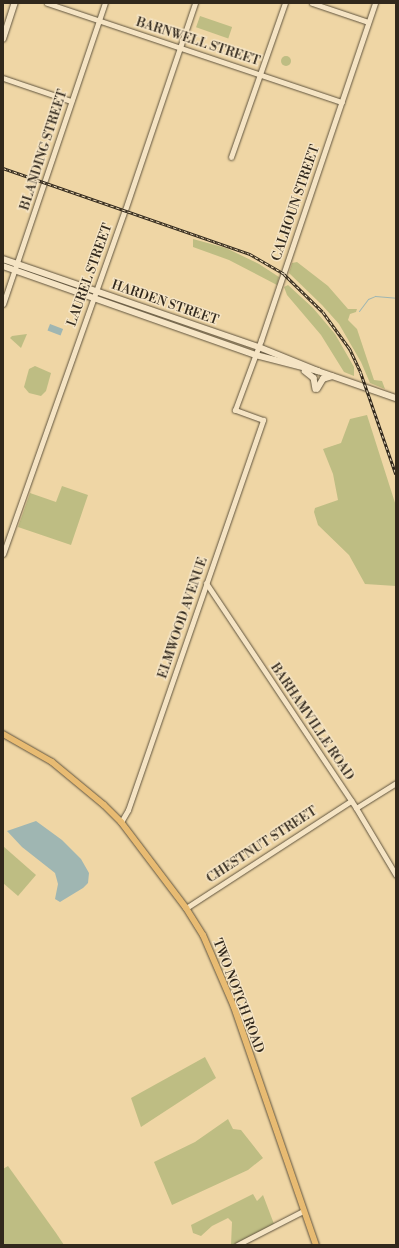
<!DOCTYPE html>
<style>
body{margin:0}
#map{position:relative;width:399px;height:1248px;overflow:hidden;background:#efd6a5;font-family:"Libre Bodoni",serif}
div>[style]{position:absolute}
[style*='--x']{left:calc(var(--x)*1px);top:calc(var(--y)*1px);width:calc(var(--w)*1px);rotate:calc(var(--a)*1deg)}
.green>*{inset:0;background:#bebd83;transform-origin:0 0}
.round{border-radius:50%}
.water>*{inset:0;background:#9fb6b2;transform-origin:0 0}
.stream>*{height:1px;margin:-0.5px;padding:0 0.5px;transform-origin:0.5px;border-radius:0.5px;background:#9fb6b2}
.roads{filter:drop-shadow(0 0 1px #60543e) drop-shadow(0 0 1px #60543e)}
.tertiary>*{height:5px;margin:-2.5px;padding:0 2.5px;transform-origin:2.5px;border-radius:2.5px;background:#f5e4c4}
.secondary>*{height:5.5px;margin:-2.75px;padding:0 2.75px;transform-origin:2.75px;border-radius:2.75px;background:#f5e4c4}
.primary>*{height:6px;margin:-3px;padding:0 3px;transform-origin:3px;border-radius:3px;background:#e8bb72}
.rail>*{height:2.5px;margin-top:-1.25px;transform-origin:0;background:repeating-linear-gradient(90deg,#f5e4c4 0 3px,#31281c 0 6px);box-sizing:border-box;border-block:1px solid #31281c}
span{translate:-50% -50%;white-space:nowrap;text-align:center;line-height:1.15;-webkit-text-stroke:3px #f5e4c4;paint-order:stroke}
.street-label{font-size:13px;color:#31281c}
.frame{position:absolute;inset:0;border:4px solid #31281c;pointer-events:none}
</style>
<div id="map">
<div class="green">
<i style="left:200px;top:16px;width:34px;height:12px;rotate:19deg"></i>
<i class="round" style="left:281px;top:56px;width:10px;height:10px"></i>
<i style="clip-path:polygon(193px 239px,226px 248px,259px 264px,279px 277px,277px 285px,229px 260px,193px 247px)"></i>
<i style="clip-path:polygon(297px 262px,328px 286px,348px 309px,357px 309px,356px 312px,350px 314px,348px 320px,357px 329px,374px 380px,382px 381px,385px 389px,370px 383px,361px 362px,339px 324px,322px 305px,289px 273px,292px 263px)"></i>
<i style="clip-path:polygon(288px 285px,313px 308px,335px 334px,354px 367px,354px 376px,344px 372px,321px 335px,287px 295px,284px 287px)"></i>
<i style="clip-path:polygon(27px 334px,21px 348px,10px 338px,12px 336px)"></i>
<i style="clip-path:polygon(35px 366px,51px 373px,46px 391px,41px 396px,29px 393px,24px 387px,29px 369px)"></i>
<i style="clip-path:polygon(367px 415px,396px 506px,396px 586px,365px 584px,349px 555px,318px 525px,314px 512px,315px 508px,338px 500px,333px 474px,323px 449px,341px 443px,350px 419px)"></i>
<i style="clip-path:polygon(62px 486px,88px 495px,71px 545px,18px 527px,30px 493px,56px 502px)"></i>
<i style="clip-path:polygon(3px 846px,36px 875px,18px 896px,3px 883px)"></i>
<i style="clip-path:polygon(205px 1057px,216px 1078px,141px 1127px,131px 1098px)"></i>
<i style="clip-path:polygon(228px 1119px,233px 1129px,241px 1130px,263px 1158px,248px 1170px,172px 1205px,154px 1162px,195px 1142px)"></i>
<i style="clip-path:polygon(8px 1166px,56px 1233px,64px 1245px,3px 1245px,3px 1169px)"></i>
<i style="clip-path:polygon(253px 1194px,257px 1201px,263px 1195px,274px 1224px,233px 1245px,231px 1245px,232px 1222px,228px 1218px,212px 1226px,201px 1236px,193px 1233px,191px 1225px)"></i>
</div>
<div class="water">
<i style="left:50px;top:324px;width:14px;height:7px;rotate:21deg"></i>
<i style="clip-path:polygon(36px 821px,62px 840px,81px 859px,89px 873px,88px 883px,83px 888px,60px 902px,55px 899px,58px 884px,55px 873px,22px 847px,7px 831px)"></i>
</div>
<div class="stream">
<i style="--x:359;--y:311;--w:15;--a:-53"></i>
<i style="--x:368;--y:299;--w:8;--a:-23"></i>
<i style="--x:375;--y:296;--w:21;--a:5"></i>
</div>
<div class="roads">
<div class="tertiary">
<i style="--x:47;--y:3;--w:311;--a:18.6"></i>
<i style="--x:312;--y:3;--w:59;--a:18.7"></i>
<i style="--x:3;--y:78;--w:72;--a:18.7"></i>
<i style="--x:231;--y:157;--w:163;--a:-70.7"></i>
<i style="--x:3;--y:304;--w:318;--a:-71.3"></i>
<i style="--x:3;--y:554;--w:365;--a:-70.5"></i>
<i style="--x:125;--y:210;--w:219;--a:-71.3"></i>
<i style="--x:206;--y:583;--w:270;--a:56.3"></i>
<i style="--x:356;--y:808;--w:78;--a:59.2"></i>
<i style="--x:356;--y:808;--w:47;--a:-32"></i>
<i style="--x:121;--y:822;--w:14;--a:-60"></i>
<i style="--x:128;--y:810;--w:413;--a:-70.9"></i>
<i style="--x:263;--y:420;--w:30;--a:-160"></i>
<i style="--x:235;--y:410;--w:75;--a:-69.6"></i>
<i style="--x:261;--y:340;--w:356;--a:-71.3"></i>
<i style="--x:186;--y:908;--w:197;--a:-33"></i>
<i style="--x:237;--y:1245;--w:74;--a:-27.3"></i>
</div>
<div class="secondary">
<i style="--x:3;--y:39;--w:38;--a:-72"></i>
<i style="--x:3;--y:259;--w:271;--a:19"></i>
<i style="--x:259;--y:347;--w:64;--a:22.1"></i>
<i style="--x:318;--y:371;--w:83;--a:19.1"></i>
<i style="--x:3;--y:266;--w:268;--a:19.4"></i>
<i style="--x:256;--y:355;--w:64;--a:14.5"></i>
<i style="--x:305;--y:371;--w:11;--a:38"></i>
<i style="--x:314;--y:378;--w:11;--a:80"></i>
<i style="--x:317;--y:389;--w:12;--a:-59"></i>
<i style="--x:323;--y:379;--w:9;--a:-18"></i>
</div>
<div class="primary">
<i style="--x:3;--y:734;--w:56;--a:29.7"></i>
<i style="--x:52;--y:762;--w:67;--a:39.6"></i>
<i style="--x:104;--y:805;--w:24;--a:45"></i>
<i style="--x:121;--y:822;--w:108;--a:52.9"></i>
<i style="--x:186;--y:908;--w:32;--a:58"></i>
<i style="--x:203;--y:935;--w:78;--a:66.7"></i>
<i style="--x:234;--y:1007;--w:252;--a:71"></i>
</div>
</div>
<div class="rail">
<i style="--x:3;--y:168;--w:262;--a:19.2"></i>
<i style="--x:250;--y:254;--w:39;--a:30"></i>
<i style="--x:284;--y:274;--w:54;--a:44.3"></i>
<i style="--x:323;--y:312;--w:46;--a:53.9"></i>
<i style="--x:350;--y:349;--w:26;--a:65"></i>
<i style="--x:361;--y:373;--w:107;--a:70.9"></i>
</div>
<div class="street-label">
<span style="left:198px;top:42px;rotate:18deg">BARNWELL STREET</span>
<span style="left:44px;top:150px;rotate:-72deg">BLANDING STREET</span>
<span style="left:296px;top:203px;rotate:-71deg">CALHOUN STREET</span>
<span style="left:90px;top:275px;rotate:-70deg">LAUREL STREET</span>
<span style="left:165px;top:303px;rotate:19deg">HARDEN STREET</span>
<span style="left:183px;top:618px;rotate:-71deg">ELMWOOD AVENUE</span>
<span style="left:312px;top:722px;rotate:56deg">BARHAMVILLE ROAD</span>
<span style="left:262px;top:845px;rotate:-33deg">CHESTNUT STREET</span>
<span style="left:238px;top:996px;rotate:69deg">TWO NOTCH ROAD</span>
</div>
<div class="frame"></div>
</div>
